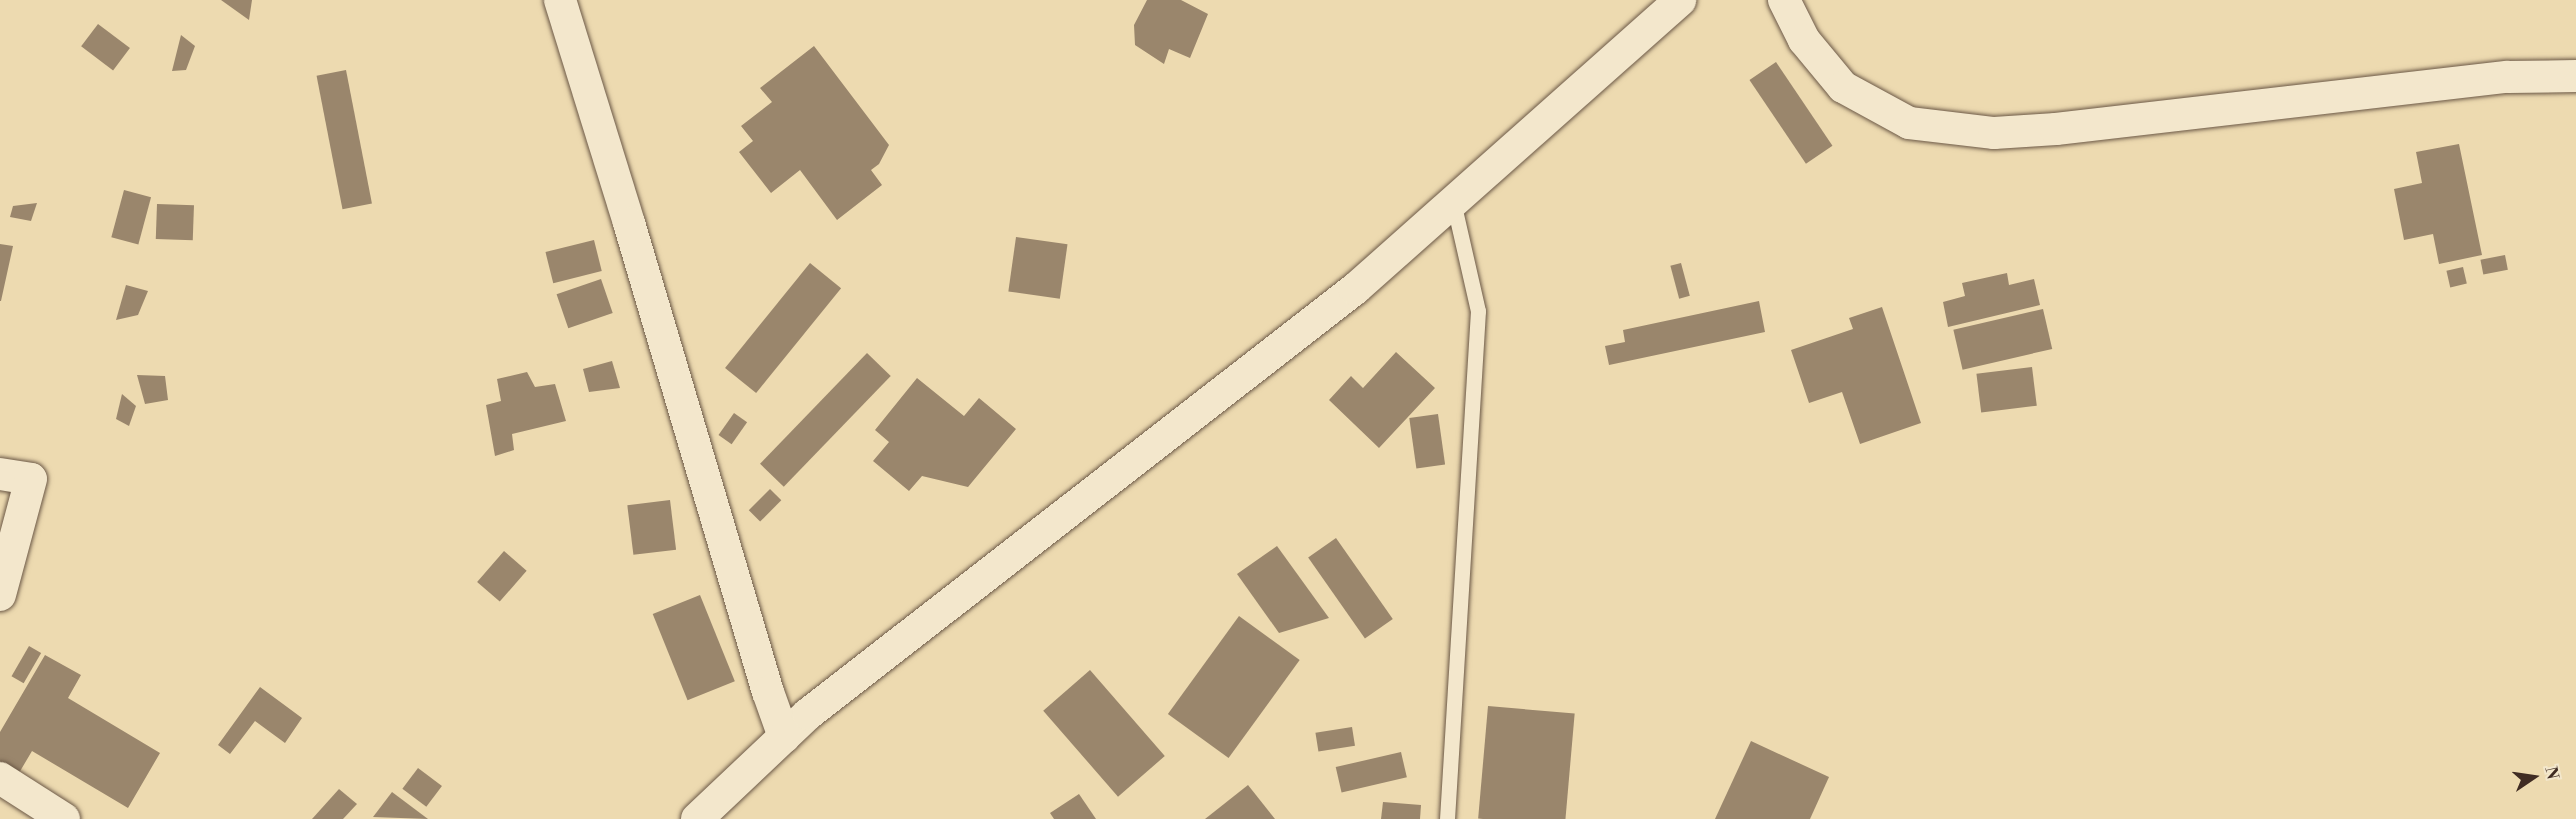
<!DOCTYPE html>
<style>
body{margin:0}
#map{position:relative;width:2576px;height:819px;overflow:hidden;background:#eddab0;font-family:"Libre Bodoni",serif}
div>[style]{position:absolute}
[style*='--x']{left:calc(var(--x)*1px);top:calc(var(--y)*1px);width:calc(var(--w)*1px);rotate:calc(var(--a)*1deg)}
.building>*{inset:0;background:#9a866c;transform-origin:0 0}
.roads{filter:drop-shadow(0 0 2px #6b5846) drop-shadow(0 0 2px #6b5846)}
.lane>*{height:15px;margin:-7.5px;padding:0 7.5px;transform-origin:7.5px;border-radius:7.5px;background:#f3e7cc}
.street>*{height:32px;margin:-16px;padding:0 16px;transform-origin:16px;border-radius:16px;background:#f3e7cc}
span{translate:-50% -50%;white-space:nowrap;text-align:center;line-height:1.15;-webkit-text-stroke:4.5px #f3e7cc;paint-order:stroke}
.north{position:absolute;left:2504px;top:747px;width:60px;height:60px;-webkit-text-stroke:4px #f3e7cc;paint-order:stroke;rotate:77deg;font-size:16px;font-weight:700;line-height:24px;text-align:center;color:#402c23}
.north::after{content:'';display:block;margin:auto;width:21px;height:27px;background:#402c23;clip-path:polygon(50% 0,100% 100%,50% 72%,0 100%)}
</style>
<div id="map">
<div class="building">
<i style="clip-path:polygon(221px 0,252px 0,249px 20px)"></i>
<i style="clip-path:polygon(1147px 0,1181px 0,1208px 14px,1190px 58px,1169px 49px,1164px 64px,1135px 45px,1134px 25px)"></i>
<i style="left:98px;top:24px;width:40px;height:28px;rotate:37deg"></i>
<i style="clip-path:polygon(181px 35px,195px 46px,186px 70px,172px 71px)"></i>
<i style="clip-path:polygon(814px 46px,889px 145px,879px 164px,871px 170px,882px 185px,837px 220px,800px 170px,771px 193px,739px 152px,753px 141px,741px 126px,772px 102px,760px 88px)"></i>
<i style="left:1776px;top:62px;width:101px;height:32px;rotate:56deg"></i>
<i style="left:346px;top:70px;width:136px;height:30px;rotate:79deg"></i>
<i style="clip-path:polygon(2459px 144px,2482px 255px,2439px 264px,2433px 234px,2404px 240px,2394px 189px,2422px 183px,2416px 152px)"></i>
<i style="left:124px;top:190px;width:28px;height:49px;rotate:15deg"></i>
<i style="clip-path:polygon(37px 203px,31px 221px,10px 217px,13px 206px)"></i>
<i style="left:157px;top:204px;width:37px;height:35px;rotate:2deg"></i>
<i style="left:1016px;top:237px;width:52px;height:55px;rotate:8deg"></i>
<i style="left:594px;top:240px;width:32px;height:50px;rotate:76deg"></i>
<i style="clip-path:polygon(0 244px,13px 246px,1px 301px,0 301px)"></i>
<i style="left:2505px;top:255px;width:15px;height:25px;rotate:79deg"></i>
<i style="left:810px;top:263px;width:40px;height:135px;rotate:39deg"></i>
<i style="left:1681px;top:263px;width:34px;height:11px;rotate:75deg"></i>
<i style="left:2463px;top:267px;width:17px;height:17px;rotate:77deg"></i>
<i style="clip-path:polygon(2007px 273px,2009px 285px,2034px 279px,2040px 305px,1948px 327px,1943px 302px,1965px 296px,1962px 283px)"></i>
<i style="left:601px;top:279px;width:36px;height:47px;rotate:71deg"></i>
<i style="clip-path:polygon(126px 285px,148px 291px,138px 315px,116px 320px)"></i>
<i style="clip-path:polygon(1759px 301px,1765px 332px,1609px 365px,1605px 346px,1625px 342px,1623px 330px)"></i>
<i style="clip-path:polygon(1882px 307px,1921px 423px,1860px 444px,1842px 392px,1809px 403px,1791px 350px,1853px 329px,1849px 318px)"></i>
<i style="left:2043px;top:309px;width:41px;height:92px;rotate:77deg"></i>
<i style="clip-path:polygon(1396px 352px,1435px 388px,1379px 448px,1329px 400px,1351px 376px,1363px 388px)"></i>
<i style="left:867px;top:353px;width:33px;height:154px;rotate:44deg"></i>
<i style="clip-path:polygon(612px 361px,620px 388px,589px 392px,583px 369px)"></i>
<i style="left:2032px;top:367px;width:39px;height:56px;rotate:83deg"></i>
<i style="clip-path:polygon(527px 372px,535px 387px,555px 384px,566px 421px,512px 434px,514px 450px,495px 456px,486px 405px,501px 401px,497px 379px)"></i>
<i style="clip-path:polygon(137px 375px,165px 376px,168px 400px,145px 404px)"></i>
<i style="clip-path:polygon(917px 378px,964px 416px,979px 398px,1016px 429px,968px 487px,922px 476px,909px 491px,873px 461px,889px 442px,875px 430px)"></i>
<i style="clip-path:polygon(122px 394px,136px 406px,129px 426px,116px 419px)"></i>
<i style="left:734px;top:413px;width:16px;height:27px;rotate:35deg"></i>
<i style="left:1438px;top:414px;width:51px;height:29px;rotate:82deg"></i>
<i style="left:770px;top:489px;width:16px;height:30px;rotate:45deg"></i>
<i style="left:670px;top:500px;width:50px;height:43px;rotate:83deg"></i>
<i style="left:1336px;top:538px;width:99px;height:34px;rotate:55deg"></i>
<i style="clip-path:polygon(1277px 546px,1329px 618px,1279px 633px,1237px 574px)"></i>
<i style="left:504px;top:551px;width:30px;height:41px;rotate:41deg"></i>
<i style="left:700px;top:595px;width:93px;height:51px;rotate:68deg"></i>
<i style="left:1239px;top:616px;width:75px;height:121px;rotate:36deg"></i>
<i style="left:29px;top:646px;width:14px;height:35px;rotate:30deg"></i>
<i style="clip-path:polygon(45px 655px,81px 675px,68px 698px,160px 753px,128px 808px,32px 751px,19px 773px,0 762px,0 732px)"></i>
<i style="left:1090px;top:670px;width:114px;height:62px;rotate:49deg"></i>
<i style="clip-path:polygon(260px 687px,302px 718px,285px 743px,255px 721px,230px 754px,218px 745px)"></i>
<i style="left:1488px;top:706px;width:87px;height:113px;rotate:5deg"></i>
<i style="left:1352px;top:727px;width:19px;height:37px;rotate:81deg"></i>
<i style="clip-path:polygon(1751px 741px,1829px 777px,1810px 819px,1715px 819px)"></i>
<i style="left:1401px;top:752px;width:26px;height:67px;rotate:77deg"></i>
<i style="left:418px;top:768px;width:30px;height:26px;rotate:37deg"></i>
<i style="clip-path:polygon(1248px 785px,1275px 819px,1205px 819px)"></i>
<i style="clip-path:polygon(339px 789px,357px 804px,343px 819px,312px 819px)"></i>
<i style="clip-path:polygon(392px 792px,428px 819px,373px 817px)"></i>
<i style="clip-path:polygon(1079px 794px,1096px 819px,1054px 819px,1050px 813px)"></i>
<i style="clip-path:polygon(1383px 802px,1421px 805px,1420px 819px,1381px 819px)"></i>
</div>
<div class="roads">
<div class="lane">
<i style="--x:1447;--y:819;--w:509;--a:-86.51"></i>
<i style="--x:1478;--y:311;--w:113;--a:-102.8"></i>
</div>
<div class="street">
<i style="--x:560;--y:0;--w:233;--a:72.8"></i>
<i style="--x:629;--y:223;--w:489;--a:73.5"></i>
<i style="--x:768;--y:692;--w:48;--a:70.4"></i>
<i style="--x:1784;--y:0;--w:45;--a:63.4"></i>
<i style="--x:1804;--y:40;--w:61;--a:50.3"></i>
<i style="--x:1843;--y:87;--w:75;--a:28.6"></i>
<i style="--x:1909;--y:123;--w:86;--a:6.7"></i>
<i style="--x:1994;--y:133;--w:62;--a:-3.7"></i>
<i style="--x:2056;--y:129;--w:455;--a:-6.6"></i>
<i style="--x:2508;--y:77;--w:68;--a:-0.8"></i>
<i style="--x:0;--y:474;--w:31;--a:9"></i>
<i style="--x:31;--y:479;--w:120;--a:105"></i>
<i style="--x:0;--y:778;--w:76;--a:32.6"></i>
<i style="--x:697;--y:819;--w:153;--a:-43.4"></i>
<i style="--x:808;--y:714;--w:693;--a:-37.85"></i>
<i style="--x:1355;--y:289;--w:435;--a:-41.6"></i>
</div>
</div>
<div class="north">N</div>
</div>
